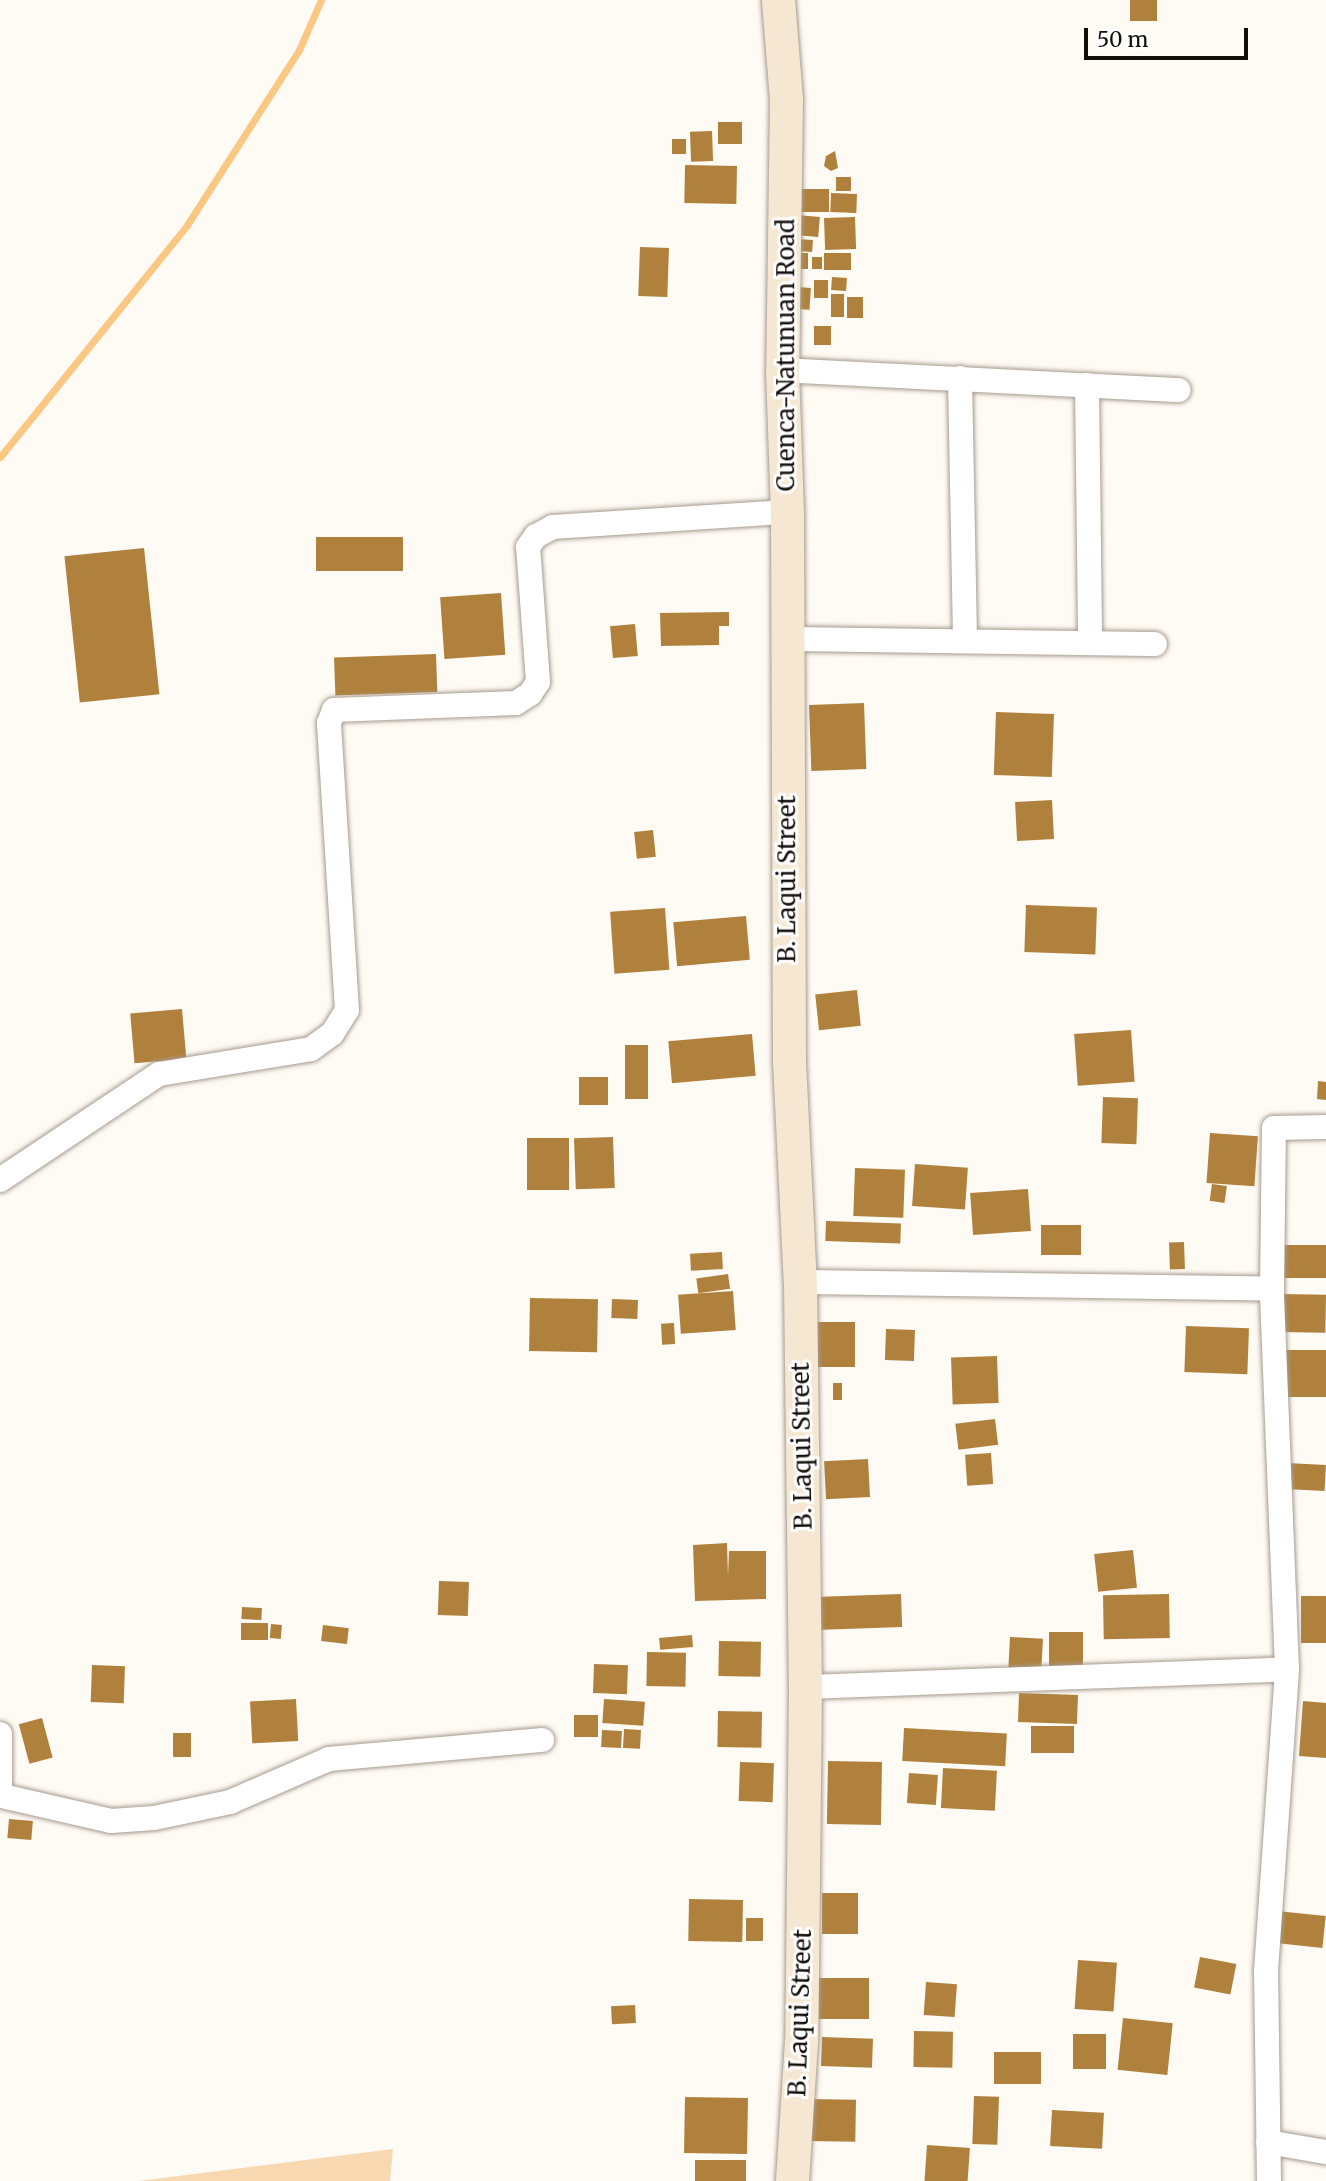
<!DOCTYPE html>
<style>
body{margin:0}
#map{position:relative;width:1326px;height:2181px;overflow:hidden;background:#fefaf4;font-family:Merriweather,serif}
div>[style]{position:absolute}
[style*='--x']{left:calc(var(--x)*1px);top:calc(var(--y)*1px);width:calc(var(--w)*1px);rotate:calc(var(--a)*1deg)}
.green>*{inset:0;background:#f7d8b0}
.stream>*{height:7px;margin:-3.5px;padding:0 3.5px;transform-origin:3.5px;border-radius:3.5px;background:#fbc884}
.building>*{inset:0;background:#b0813c;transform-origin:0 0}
.roads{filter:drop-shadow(0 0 2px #a69b8e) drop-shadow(0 0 2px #a69b8e)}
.street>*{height:24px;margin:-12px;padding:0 12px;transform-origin:12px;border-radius:12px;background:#fff}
.secondary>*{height:33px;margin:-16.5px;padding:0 16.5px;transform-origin:16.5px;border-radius:16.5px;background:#f6e7d2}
span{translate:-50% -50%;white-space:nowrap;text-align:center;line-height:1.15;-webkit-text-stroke:6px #fff;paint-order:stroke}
.street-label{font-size:24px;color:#120e0a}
.scale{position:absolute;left:1084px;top:28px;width:164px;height:32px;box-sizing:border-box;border:4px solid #120e0a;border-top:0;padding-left:9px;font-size:21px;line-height:24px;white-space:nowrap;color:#120e0a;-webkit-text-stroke:5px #fff;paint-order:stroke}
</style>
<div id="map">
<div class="green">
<i style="clip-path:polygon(393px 2149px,390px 2181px,139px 2181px)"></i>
</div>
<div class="stream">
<i style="--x:0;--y:457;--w:298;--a:-51.1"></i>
<i style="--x:187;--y:225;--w:208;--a:-57.4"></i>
<i style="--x:299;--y:50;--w:55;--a:-66.3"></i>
</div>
<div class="building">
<i style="left:1130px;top:0;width:27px;height:21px"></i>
<i style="left:718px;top:122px;width:24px;height:22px"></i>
<i style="left:712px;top:131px;width:30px;height:22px;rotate:88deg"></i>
<i style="left:672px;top:139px;width:14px;height:15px"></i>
<i style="clip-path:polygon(835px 151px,838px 168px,831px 171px,824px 166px,826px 156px)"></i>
<i style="left:685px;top:165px;width:52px;height:38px;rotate:1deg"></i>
<i style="left:836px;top:177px;width:15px;height:14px"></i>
<i style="left:829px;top:189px;width:23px;height:37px;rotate:90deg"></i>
<i style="left:831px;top:193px;width:26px;height:19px;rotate:2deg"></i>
<i style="left:797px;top:215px;width:23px;height:20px;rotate:5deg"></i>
<i style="left:855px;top:217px;width:32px;height:31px;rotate:88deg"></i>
<i style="left:797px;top:239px;width:16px;height:12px;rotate:4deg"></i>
<i style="left:640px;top:247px;width:29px;height:49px;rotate:2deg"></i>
<i style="left:797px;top:253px;width:11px;height:16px"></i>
<i style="left:824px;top:253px;width:27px;height:17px"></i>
<i style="left:812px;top:257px;width:10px;height:12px"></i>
<i style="left:832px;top:277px;width:15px;height:13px;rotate:4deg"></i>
<i style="left:814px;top:280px;width:14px;height:18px"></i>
<i style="left:798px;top:287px;width:13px;height:22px;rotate:4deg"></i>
<i style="left:831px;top:294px;width:13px;height:23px"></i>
<i style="left:847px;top:297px;width:16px;height:21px"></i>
<i style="left:814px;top:326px;width:17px;height:19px"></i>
<i style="left:403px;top:537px;width:34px;height:87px;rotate:90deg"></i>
<i style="left:144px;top:548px;width:147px;height:80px;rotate:84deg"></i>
<i style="left:501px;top:593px;width:62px;height:61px;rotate:86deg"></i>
<i style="clip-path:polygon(729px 612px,729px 626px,719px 626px,719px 645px,661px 646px,660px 613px)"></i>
<i style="left:635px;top:624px;width:32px;height:25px;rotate:85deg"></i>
<i style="left:436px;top:654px;width:38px;height:102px;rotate:88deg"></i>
<i style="left:864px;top:703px;width:66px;height:55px;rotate:88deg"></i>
<i style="left:996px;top:712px;width:58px;height:63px;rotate:2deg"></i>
<i style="left:1052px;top:800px;width:39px;height:37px;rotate:87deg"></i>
<i style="left:653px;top:830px;width:27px;height:19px;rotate:84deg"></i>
<i style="left:1026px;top:905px;width:71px;height:47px;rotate:2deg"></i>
<i style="left:665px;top:908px;width:62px;height:55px;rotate:86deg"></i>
<i style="left:746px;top:916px;width:44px;height:73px;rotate:85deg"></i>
<i style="left:857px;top:990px;width:36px;height:42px;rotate:84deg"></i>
<i style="left:182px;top:1009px;width:50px;height:52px;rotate:85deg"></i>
<i style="left:1131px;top:1030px;width:52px;height:57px;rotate:86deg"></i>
<i style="left:752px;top:1034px;width:42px;height:84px;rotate:85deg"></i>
<i style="left:625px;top:1045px;width:23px;height:54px"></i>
<i style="left:579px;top:1077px;width:29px;height:28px"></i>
<i style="clip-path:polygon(1318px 1081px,1326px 1082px,1326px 1100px,1317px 1099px)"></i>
<i style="left:1103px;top:1097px;width:35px;height:46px;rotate:2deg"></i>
<i style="left:1210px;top:1133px;width:48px;height:50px;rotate:4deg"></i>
<i style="left:613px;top:1137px;width:51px;height:39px;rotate:88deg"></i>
<i style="left:527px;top:1138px;width:42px;height:52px"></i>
<i style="left:915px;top:1164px;width:53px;height:42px;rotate:4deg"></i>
<i style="left:855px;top:1168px;width:50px;height:48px;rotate:2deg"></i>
<i style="left:1212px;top:1184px;width:15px;height:17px;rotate:8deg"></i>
<i style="left:1028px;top:1189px;width:42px;height:58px;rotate:86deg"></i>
<i style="left:826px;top:1221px;width:75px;height:20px;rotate:2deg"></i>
<i style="left:1041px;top:1225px;width:40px;height:30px"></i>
<i style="left:1184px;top:1242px;width:27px;height:15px;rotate:88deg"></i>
<i style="left:1326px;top:1245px;width:33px;height:42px;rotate:90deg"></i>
<i style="left:722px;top:1252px;width:17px;height:32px;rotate:87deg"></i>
<i style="left:728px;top:1274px;width:15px;height:32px;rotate:82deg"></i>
<i style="left:733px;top:1291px;width:39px;height:55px;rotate:86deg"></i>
<i style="left:1281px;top:1294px;width:45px;height:38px;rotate:1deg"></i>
<i style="left:530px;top:1298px;width:68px;height:53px;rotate:1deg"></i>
<i style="left:612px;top:1299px;width:26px;height:19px;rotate:2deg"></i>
<i style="left:807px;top:1322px;width:48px;height:45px"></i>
<i style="left:674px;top:1323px;width:21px;height:13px;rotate:87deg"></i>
<i style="left:1186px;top:1326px;width:63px;height:46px;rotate:2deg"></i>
<i style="left:886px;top:1329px;width:29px;height:31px;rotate:2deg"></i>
<i style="left:1326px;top:1350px;width:47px;height:45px;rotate:90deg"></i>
<i style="left:997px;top:1356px;width:47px;height:46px;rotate:88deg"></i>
<i style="left:833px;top:1383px;width:9px;height:17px"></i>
<i style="left:995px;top:1419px;width:26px;height:40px;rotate:83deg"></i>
<i style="left:991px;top:1453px;width:31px;height:26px;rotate:86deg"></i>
<i style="left:868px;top:1459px;width:38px;height:44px;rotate:87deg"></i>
<i style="left:1287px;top:1463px;width:39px;height:26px;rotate:3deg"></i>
<i style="clip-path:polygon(727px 1543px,728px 1576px,729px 1551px,766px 1551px,766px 1599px,695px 1601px,693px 1545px)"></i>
<i style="left:1133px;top:1550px;width:38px;height:39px;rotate:84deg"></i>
<i style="left:439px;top:1581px;width:30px;height:34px;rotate:2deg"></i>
<i style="left:901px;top:1594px;width:33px;height:94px;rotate:88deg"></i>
<i style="left:1169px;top:1594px;width:44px;height:66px;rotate:89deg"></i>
<i style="left:1326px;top:1596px;width:47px;height:25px;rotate:90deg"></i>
<i style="left:242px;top:1607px;width:20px;height:12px;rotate:3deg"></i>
<i style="left:241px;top:1623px;width:27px;height:17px"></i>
<i style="left:271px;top:1624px;width:11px;height:14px;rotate:5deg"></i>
<i style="left:323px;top:1625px;width:26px;height:16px;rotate:7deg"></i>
<i style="left:1049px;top:1632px;width:34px;height:40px"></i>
<i style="left:692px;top:1635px;width:12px;height:33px;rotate:85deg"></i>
<i style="left:1010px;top:1637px;width:33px;height:41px;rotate:3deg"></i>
<i style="left:719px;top:1641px;width:42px;height:35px;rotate:1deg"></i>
<i style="left:647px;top:1652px;width:39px;height:34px;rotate:1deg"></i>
<i style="left:594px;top:1664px;width:34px;height:29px;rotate:2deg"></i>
<i style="left:92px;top:1665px;width:33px;height:37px;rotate:2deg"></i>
<i style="left:1019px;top:1693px;width:59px;height:29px;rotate:2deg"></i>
<i style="left:296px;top:1699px;width:42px;height:46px;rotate:87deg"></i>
<i style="left:604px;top:1699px;width:41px;height:24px;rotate:4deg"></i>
<i style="clip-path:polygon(1303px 1701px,1326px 1703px,1326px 1758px,1299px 1756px)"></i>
<i style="left:718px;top:1711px;width:44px;height:36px;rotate:1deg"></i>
<i style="left:574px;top:1715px;width:24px;height:22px"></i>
<i style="left:42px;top:1718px;width:41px;height:24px;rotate:75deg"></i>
<i style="left:1031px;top:1726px;width:43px;height:27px"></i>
<i style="left:904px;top:1728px;width:103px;height:33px;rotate:3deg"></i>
<i style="left:624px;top:1729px;width:17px;height:19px;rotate:3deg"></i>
<i style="left:602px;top:1730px;width:20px;height:17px;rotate:3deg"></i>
<i style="left:173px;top:1733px;width:18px;height:24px"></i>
<i style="left:828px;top:1761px;width:54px;height:63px;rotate:1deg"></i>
<i style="left:740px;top:1762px;width:34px;height:39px;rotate:2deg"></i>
<i style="left:943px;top:1768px;width:54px;height:40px;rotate:3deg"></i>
<i style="left:909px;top:1773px;width:29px;height:30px;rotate:4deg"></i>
<i style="left:9px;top:1819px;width:24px;height:19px;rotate:5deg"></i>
<i style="left:822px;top:1893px;width:36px;height:41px"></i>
<i style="left:689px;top:1899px;width:54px;height:42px;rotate:1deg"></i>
<i style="left:1277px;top:1911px;width:49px;height:32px;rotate:6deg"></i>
<i style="left:746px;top:1918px;width:17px;height:23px"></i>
<i style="left:1200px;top:1957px;width:37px;height:31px;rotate:11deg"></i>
<i style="left:1078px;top:1960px;width:39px;height:49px;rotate:4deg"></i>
<i style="left:815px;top:1978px;width:54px;height:41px"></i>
<i style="left:926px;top:1982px;width:31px;height:33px;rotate:4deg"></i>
<i style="left:635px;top:2005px;width:18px;height:24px;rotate:87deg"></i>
<i style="left:1123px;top:2018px;width:50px;height:52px;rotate:6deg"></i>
<i style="left:914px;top:2031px;width:39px;height:36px;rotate:1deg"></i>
<i style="left:1073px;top:2034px;width:33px;height:35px"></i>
<i style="left:822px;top:2037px;width:51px;height:29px;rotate:2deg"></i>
<i style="left:994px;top:2052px;width:47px;height:32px"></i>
<i style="left:974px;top:2096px;width:25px;height:48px;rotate:2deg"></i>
<i style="left:685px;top:2097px;width:63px;height:56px;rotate:1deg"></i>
<i style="left:808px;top:2099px;width:48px;height:42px;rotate:1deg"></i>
<i style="left:1052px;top:2110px;width:52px;height:36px;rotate:3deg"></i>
<i style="left:927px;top:2145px;width:43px;height:36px;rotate:4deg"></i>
<i style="left:695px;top:2160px;width:51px;height:21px"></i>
</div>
<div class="roads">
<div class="street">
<i style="--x:782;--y:370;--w:397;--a:2.9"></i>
<i style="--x:960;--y:378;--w:261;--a:88.9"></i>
<i style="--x:1087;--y:385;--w:257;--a:89.3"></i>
<i style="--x:787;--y:639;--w:368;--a:0.8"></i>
<i style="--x:0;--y:1180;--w:191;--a:-33.7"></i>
<i style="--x:159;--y:1074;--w:154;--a:-9.3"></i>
<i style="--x:311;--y:1049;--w:26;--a:-36"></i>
<i style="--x:332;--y:1034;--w:28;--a:-58"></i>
<i style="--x:347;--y:1010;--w:288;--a:-93.6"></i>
<i style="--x:329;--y:723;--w:14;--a:-69"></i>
<i style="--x:334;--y:710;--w:182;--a:-2.2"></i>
<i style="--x:516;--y:703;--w:17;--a:-33"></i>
<i style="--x:530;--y:694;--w:14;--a:-56"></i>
<i style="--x:538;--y:682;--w:135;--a:-94.2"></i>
<i style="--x:528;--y:547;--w:14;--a:-54"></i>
<i style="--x:536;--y:536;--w:19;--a:-28"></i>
<i style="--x:553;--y:527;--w:234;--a:-3.7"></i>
<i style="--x:800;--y:1282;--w:472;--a:0.8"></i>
<i style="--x:805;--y:1687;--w:482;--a:-2.1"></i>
<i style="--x:0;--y:1734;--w:62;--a:90"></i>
<i style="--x:2;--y:1796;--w:112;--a:12.9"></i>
<i style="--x:111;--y:1821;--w:43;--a:-4"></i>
<i style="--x:154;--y:1818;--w:78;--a:-11.9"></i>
<i style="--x:230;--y:1802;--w:108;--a:-23.5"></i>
<i style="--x:329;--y:1759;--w:214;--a:-5.1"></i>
<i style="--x:1268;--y:2142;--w:59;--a:9.8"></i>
<i style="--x:1269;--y:2181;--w:210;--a:-90.8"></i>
<i style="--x:1266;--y:1971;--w:303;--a:-86"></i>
<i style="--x:1287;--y:1669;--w:380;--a:-92.3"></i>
<i style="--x:1272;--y:1289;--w:161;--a:-89.3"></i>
<i style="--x:1274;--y:1128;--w:52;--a:-1.1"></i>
</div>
<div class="secondary">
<i style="--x:778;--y:0;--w:100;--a:85.4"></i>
<i style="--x:786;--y:100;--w:270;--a:90.8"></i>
<i style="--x:782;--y:370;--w:142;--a:88"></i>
<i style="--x:787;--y:512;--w:549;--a:89.79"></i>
<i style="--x:789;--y:1061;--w:221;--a:87.2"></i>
<i style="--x:800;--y:1282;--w:405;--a:89.3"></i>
<i style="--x:805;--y:1687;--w:354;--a:90.6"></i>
<i style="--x:801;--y:2041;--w:140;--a:93.7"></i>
</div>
</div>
<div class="street-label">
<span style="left:786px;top:355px;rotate:-90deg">Cuenca-Natunuan Road</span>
<span style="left:787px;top:879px;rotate:-90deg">B. Laqui Street</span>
<span style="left:802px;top:1446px;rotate:-91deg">B. Laqui Street</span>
<span style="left:800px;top:2013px;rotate:-88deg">B. Laqui Street</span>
</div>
<div class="scale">50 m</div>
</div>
